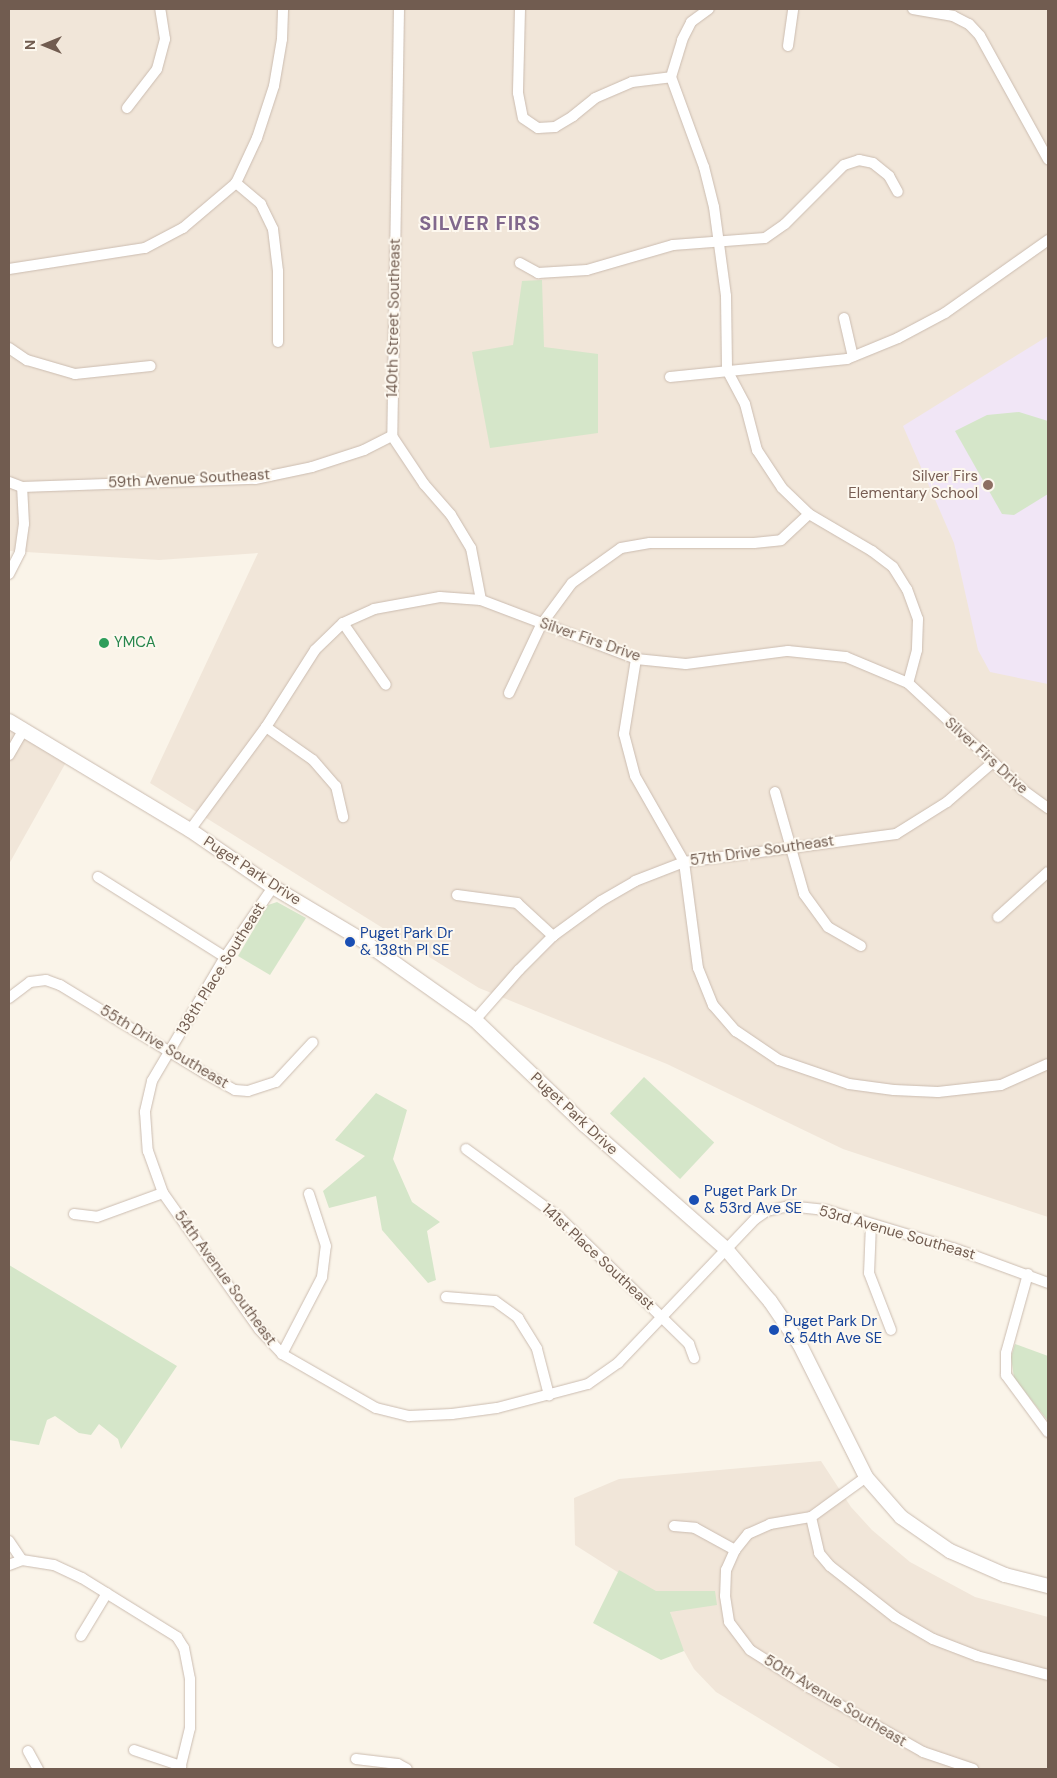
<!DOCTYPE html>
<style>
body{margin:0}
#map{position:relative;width:1057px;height:1778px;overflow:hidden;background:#faf4e9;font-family:"DM Sans",sans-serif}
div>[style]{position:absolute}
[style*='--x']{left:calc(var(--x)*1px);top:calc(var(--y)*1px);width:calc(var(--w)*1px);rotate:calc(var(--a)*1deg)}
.residential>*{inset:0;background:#f1e6d9}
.education>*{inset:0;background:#f1e6f6}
.green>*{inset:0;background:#d5e6c9;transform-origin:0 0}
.roads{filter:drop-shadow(0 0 1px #cbbcb0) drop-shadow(0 0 1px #cbbcb0)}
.street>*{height:10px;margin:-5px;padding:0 5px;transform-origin:5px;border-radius:5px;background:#fff}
.secondary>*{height:14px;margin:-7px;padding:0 7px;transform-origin:7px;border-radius:7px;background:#fff}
.dots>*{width:14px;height:14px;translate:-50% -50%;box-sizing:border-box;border:2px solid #fdf8ef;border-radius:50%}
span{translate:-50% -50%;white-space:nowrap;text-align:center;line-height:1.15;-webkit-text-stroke:4px #fdf8ef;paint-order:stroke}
.street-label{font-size:15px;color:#715c50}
.education-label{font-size:15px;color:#785e54}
.right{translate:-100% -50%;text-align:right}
.leisure-label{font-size:15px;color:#27864d}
.left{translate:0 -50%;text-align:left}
.transit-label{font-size:15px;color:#164399}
.district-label{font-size:20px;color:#81688d;font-weight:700;letter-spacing:1px}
.frame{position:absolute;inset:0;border:10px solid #715c50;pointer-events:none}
.north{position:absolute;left:20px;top:20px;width:50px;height:50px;-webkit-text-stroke:4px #fdf8ef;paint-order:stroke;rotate:270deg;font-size:14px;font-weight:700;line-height:20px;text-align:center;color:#715c50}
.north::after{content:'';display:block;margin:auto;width:18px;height:22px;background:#715c50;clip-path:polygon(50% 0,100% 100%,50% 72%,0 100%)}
</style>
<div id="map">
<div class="residential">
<i style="clip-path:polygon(9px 9px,1048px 9px,1048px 1217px,843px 1149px,667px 1064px,479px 988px,150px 783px,258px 553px,159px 560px,9px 551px)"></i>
<i style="clip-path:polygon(9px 721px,69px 757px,9px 864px)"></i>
<i style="clip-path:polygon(821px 1461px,851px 1507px,872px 1530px,910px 1562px,975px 1597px,1048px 1617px,1048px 1769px,842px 1769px,716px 1692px,694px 1669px,679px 1642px,670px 1612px,652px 1594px,575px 1545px,574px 1498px,619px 1479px)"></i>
</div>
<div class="education">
<i style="clip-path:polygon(1048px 336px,1048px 684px,990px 672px,978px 650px,954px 543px,903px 426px)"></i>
</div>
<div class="green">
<i style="clip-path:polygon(542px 280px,544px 347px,598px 354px,598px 433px,490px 448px,472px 352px,513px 345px,522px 281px)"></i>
<i style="clip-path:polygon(1019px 412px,1048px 421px,1048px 494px,1014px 515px,1002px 514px,955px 431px,987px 415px)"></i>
<i style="clip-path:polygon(277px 902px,306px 918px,270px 975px,238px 956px,268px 905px)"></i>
<i style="left:644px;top:1077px;width:96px;height:50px;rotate:43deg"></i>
<i style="clip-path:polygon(376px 1093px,407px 1110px,393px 1159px,412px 1202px,440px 1222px,427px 1231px,436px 1280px,428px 1283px,382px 1230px,376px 1196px,329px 1208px,323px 1191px,365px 1156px,335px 1140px)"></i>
<i style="clip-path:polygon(9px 1265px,177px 1366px,121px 1449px,118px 1439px,99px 1424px,91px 1435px,79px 1433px,55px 1416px,47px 1420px,39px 1445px,9px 1440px)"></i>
<i style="clip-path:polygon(1015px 1344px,1048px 1356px,1048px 1421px,1014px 1378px,1011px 1357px)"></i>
<i style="clip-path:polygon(619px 1570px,656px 1591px,715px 1591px,717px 1605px,670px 1612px,684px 1651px,661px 1660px,593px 1623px)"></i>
</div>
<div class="roads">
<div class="street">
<i style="--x:399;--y:9;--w:427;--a:90.9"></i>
<i style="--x:392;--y:436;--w:58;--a:56.3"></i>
<i style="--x:424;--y:484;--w:41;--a:48.9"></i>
<i style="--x:451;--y:515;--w:39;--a:59"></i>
<i style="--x:471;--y:548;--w:53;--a:79.1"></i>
<i style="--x:520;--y:9;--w:84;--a:91.4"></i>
<i style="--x:518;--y:93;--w:25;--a:79"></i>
<i style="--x:523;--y:118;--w:18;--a:34"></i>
<i style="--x:538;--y:128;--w:17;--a:-3"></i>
<i style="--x:555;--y:127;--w:21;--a:-31"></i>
<i style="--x:573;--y:116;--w:28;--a:-39"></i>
<i style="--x:595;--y:98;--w:40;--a:-23.4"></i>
<i style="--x:632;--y:82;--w:39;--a:-7"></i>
<i style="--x:913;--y:9;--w:41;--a:9.9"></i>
<i style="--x:953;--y:16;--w:18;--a:27"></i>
<i style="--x:969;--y:24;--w:16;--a:47"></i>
<i style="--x:980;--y:36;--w:141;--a:61.1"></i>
<i style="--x:788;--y:46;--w:37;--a:-82"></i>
<i style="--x:671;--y:77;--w:96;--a:69.9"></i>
<i style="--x:704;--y:167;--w:41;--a:76"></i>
<i style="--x:714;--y:207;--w:90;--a:82.3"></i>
<i style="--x:726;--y:296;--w:74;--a:89.2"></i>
<i style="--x:727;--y:370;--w:38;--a:62"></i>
<i style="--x:745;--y:404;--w:48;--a:75.4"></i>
<i style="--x:757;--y:450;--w:45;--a:56.7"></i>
<i style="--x:782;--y:488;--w:37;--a:44"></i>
<i style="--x:809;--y:514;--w:73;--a:30.4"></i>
<i style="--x:872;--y:551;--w:26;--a:37"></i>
<i style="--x:893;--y:567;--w:26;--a:58"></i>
<i style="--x:907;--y:589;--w:32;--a:70"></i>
<i style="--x:918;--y:619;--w:31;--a:92"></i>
<i style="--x:917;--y:650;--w:34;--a:105"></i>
<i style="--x:671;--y:77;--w:39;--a:-73"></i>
<i style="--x:682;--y:40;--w:20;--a:-63"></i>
<i style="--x:691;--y:22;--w:22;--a:-36"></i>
<i style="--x:127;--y:108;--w:49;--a:-52.4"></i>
<i style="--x:157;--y:69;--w:31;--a:-75"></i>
<i style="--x:165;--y:39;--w:30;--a:-99"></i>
<i style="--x:520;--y:263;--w:21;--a:29"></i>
<i style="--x:538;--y:273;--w:49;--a:-3.5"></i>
<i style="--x:587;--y:270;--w:90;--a:-16.2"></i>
<i style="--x:673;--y:245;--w:92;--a:-4.4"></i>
<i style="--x:765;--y:238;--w:24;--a:-35"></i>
<i style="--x:785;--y:224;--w:83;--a:-45"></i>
<i style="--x:844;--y:165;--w:16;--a:-18"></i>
<i style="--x:859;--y:160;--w:14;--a:12"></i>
<i style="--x:873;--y:163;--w:21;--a:39"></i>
<i style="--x:889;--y:176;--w:18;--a:61"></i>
<i style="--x:9;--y:269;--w:138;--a:-8.8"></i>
<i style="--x:145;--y:248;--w:43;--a:-27.8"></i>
<i style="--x:183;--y:228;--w:70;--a:-40.3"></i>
<i style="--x:844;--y:318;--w:39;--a:77"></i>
<i style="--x:278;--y:342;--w:71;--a:-90"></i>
<i style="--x:278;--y:271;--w:42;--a:-96.8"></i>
<i style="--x:273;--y:229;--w:28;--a:-116"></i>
<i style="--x:261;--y:204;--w:33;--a:-140"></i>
<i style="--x:236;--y:183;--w:50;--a:-65"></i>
<i style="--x:257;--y:138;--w:55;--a:-71.9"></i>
<i style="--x:274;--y:86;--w:48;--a:-80.3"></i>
<i style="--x:282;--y:39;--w:30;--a:-88"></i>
<i style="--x:9;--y:348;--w:22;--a:34"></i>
<i style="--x:27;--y:360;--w:50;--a:16.3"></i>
<i style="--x:75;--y:374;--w:76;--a:-6"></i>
<i style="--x:670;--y:377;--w:178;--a:-5.8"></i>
<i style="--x:847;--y:359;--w:55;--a:-22.4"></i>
<i style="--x:898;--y:338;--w:53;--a:-28"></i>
<i style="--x:945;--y:313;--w:126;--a:-35.3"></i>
<i style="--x:9;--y:482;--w:14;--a:21"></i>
<i style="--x:22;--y:487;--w:233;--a:-2"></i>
<i style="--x:255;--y:479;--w:58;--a:-11.9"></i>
<i style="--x:312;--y:467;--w:55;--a:-18.1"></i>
<i style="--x:364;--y:450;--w:31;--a:-27"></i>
<i style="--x:9;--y:574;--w:25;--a:-63"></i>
<i style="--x:20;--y:552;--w:28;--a:-82"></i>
<i style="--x:24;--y:524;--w:37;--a:-93"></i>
<i style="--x:343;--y:623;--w:75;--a:55.3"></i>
<i style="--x:636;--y:659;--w:76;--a:99.1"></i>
<i style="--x:624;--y:734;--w:43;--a:75.3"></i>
<i style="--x:635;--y:776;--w:99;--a:60.3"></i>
<i style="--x:684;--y:862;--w:107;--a:82.5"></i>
<i style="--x:698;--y:968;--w:40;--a:68"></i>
<i style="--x:713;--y:1005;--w:35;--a:49"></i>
<i style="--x:736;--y:1031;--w:52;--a:34"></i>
<i style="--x:779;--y:1060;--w:74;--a:18.9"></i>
<i style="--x:849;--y:1084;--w:45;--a:7.6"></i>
<i style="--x:894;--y:1090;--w:44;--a:2.6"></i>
<i style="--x:938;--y:1092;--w:63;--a:-6.3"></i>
<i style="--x:1001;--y:1085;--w:51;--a:-24.1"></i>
<i style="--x:509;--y:693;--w:75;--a:-64.8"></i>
<i style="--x:541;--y:625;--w:52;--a:-53.6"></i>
<i style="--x:572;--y:583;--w:60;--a:-35.5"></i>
<i style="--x:621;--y:548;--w:29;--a:-10"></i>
<i style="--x:650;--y:543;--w:104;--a:0"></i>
<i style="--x:754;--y:543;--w:27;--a:-6"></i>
<i style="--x:781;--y:540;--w:38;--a:-43"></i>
<i style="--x:266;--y:727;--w:57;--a:35.1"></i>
<i style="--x:313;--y:760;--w:35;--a:49"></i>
<i style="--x:336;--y:786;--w:32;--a:77"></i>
<i style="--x:9;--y:755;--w:28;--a:-60"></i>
<i style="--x:775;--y:792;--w:106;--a:74.1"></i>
<i style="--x:804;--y:894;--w:41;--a:54"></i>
<i style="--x:828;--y:927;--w:38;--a:30"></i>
<i style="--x:190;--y:830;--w:128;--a:-53.6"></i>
<i style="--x:266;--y:727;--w:91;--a:-57.5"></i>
<i style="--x:315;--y:650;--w:39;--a:-44"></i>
<i style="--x:343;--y:623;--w:34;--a:-24"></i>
<i style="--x:374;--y:609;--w:67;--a:-10.3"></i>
<i style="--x:440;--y:597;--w:41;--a:4.2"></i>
<i style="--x:481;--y:600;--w:166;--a:20.8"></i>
<i style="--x:636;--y:659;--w:50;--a:5.7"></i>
<i style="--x:686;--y:664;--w:103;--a:-7.3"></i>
<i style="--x:788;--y:651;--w:58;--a:5.9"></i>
<i style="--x:846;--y:657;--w:67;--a:22.8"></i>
<i style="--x:908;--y:683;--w:157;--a:42.9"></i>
<i style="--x:1023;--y:790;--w:31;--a:36"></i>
<i style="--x:98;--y:877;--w:150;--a:32.2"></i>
<i style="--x:273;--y:887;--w:85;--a:124.4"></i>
<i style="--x:225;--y:957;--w:144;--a:120.5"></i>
<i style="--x:152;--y:1081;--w:32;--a:103"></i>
<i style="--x:145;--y:1112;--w:39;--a:86"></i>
<i style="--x:148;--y:1151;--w:45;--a:70.3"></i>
<i style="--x:163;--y:1193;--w:166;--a:54.8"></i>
<i style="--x:259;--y:1329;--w:34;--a:47"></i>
<i style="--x:282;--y:1354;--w:108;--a:29.9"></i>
<i style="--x:376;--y:1408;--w:34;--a:14"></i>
<i style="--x:409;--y:1416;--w:43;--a:-2.7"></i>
<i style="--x:452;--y:1414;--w:45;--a:-7.6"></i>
<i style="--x:497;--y:1408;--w:94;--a:-14.8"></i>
<i style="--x:588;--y:1384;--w:37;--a:-35"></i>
<i style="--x:618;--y:1363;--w:199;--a:-46.4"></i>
<i style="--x:755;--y:1219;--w:14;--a:-34"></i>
<i style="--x:767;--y:1211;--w:22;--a:-13"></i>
<i style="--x:788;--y:1206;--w:38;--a:6"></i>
<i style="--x:826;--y:1210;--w:133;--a:16.7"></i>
<i style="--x:953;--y:1248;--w:101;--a:20.2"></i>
<i style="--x:457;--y:895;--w:61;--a:7.6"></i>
<i style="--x:517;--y:903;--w:49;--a:42.5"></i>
<i style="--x:998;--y:917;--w:67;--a:-42"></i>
<i style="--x:9;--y:998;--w:26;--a:-37"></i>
<i style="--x:30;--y:982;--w:16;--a:-7"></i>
<i style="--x:46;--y:980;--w:15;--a:20"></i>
<i style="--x:60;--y:985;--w:171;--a:31.4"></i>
<i style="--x:206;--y:1074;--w:33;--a:29"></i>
<i style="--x:235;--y:1090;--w:13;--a:4"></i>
<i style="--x:248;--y:1091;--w:29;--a:-18"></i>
<i style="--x:276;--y:1082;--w:54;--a:-47.2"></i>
<i style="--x:475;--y:1020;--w:67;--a:-48.7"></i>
<i style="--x:519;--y:970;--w:48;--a:-45"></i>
<i style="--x:553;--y:936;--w:59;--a:-36.1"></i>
<i style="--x:601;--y:901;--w:39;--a:-30"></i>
<i style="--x:635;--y:881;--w:53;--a:-21.2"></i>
<i style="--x:684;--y:862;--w:214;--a:-7.5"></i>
<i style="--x:896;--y:834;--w:60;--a:-32.1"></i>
<i style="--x:947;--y:802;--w:60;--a:-40.9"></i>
<i style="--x:466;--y:1149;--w:115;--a:36.2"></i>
<i style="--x:559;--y:1217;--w:182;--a:44.3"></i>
<i style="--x:689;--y:1344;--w:15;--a:70"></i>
<i style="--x:74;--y:1214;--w:23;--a:7"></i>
<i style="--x:97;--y:1217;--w:70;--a:-20"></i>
<i style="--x:871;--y:1224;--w:49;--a:92.3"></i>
<i style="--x:869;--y:1273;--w:61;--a:68.9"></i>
<i style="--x:1028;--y:1274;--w:82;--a:105.6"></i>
<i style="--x:1006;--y:1353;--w:22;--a:90"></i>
<i style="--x:1006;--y:1375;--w:71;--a:53.6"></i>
<i style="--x:446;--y:1297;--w:49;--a:4.7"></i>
<i style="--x:495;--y:1301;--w:29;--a:36"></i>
<i style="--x:518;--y:1318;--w:36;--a:58"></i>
<i style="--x:537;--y:1349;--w:48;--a:75.4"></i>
<i style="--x:282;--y:1354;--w:87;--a:-62.5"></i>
<i style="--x:322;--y:1277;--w:31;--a:-83"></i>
<i style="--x:326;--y:1246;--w:55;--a:-108.1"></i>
<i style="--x:811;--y:1517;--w:37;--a:77"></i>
<i style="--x:819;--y:1553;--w:17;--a:50"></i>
<i style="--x:830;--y:1566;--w:83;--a:38.1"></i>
<i style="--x:895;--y:1617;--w:44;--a:30.1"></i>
<i style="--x:933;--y:1639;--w:47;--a:21.1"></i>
<i style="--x:977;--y:1656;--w:73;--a:15"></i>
<i style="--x:674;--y:1526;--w:21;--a:5"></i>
<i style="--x:695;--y:1528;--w:46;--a:28.8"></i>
<i style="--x:735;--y:1550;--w:22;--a:114"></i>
<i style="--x:726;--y:1570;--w:26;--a:92"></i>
<i style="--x:725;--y:1596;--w:26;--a:81"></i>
<i style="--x:729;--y:1622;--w:35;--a:53"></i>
<i style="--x:750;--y:1650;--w:71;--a:32.3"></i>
<i style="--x:810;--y:1688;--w:130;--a:29.5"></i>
<i style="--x:923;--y:1752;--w:53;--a:18.8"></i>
<i style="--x:9;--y:1541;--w:23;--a:56"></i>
<i style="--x:735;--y:1550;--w:21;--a:-51"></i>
<i style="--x:748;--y:1534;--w:24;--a:-24"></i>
<i style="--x:770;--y:1524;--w:42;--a:-9.7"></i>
<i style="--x:811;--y:1517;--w:68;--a:-36"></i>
<i style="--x:9;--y:1565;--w:14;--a:-21"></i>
<i style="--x:22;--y:1560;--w:32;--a:9"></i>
<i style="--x:54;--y:1565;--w:31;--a:25"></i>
<i style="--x:82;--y:1578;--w:112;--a:31.8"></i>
<i style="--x:177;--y:1637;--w:13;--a:58"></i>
<i style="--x:184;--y:1648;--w:32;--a:79"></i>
<i style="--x:190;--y:1679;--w:49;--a:90"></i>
<i style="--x:190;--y:1728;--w:42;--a:103.7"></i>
<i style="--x:81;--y:1636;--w:50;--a:-58.8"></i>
<i style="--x:134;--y:1750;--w:50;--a:18.8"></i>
<i style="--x:28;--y:1751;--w:21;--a:61"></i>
<i style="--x:356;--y:1759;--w:42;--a:6.8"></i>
<i style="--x:398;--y:1764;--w:10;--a:29"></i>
</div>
<div class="secondary">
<i style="--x:9;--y:721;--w:211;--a:31.1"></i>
<i style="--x:190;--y:830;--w:101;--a:34.5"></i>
<i style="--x:273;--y:887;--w:104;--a:30.8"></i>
<i style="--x:362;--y:940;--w:138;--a:35.3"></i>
<i style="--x:475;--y:1020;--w:152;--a:43.7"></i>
<i style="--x:585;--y:1125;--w:188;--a:41.3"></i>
<i style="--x:726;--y:1249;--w:68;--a:49.8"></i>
<i style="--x:770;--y:1301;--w:53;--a:55.7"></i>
<i style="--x:800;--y:1345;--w:148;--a:63.4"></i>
<i style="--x:866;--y:1477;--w:53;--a:48.8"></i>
<i style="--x:901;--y:1517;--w:60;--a:34.8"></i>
<i style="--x:950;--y:1551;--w:60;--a:23.6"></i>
<i style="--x:1005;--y:1575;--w:44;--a:14.3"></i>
</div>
</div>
<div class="dots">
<i style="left:988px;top:485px;background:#8d6e63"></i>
<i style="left:104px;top:643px;background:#2e9e5b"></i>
<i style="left:350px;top:942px;background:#1a4fb4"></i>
<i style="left:694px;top:1200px;background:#1a4fb4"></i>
<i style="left:774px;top:1330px;background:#1a4fb4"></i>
</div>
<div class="street-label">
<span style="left:394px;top:318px;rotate:-89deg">140th Street Southeast</span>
<span style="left:189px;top:479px;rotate:-3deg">59th Avenue Southeast</span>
<span style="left:590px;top:640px;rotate:19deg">Silver Firs Drive</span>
<span style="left:986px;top:756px;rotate:42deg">Silver Firs Drive</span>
<span style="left:762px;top:851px;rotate:-8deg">57th Drive Southeast</span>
<span style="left:252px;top:871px;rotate:33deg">Puget Park Drive</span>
<span style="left:221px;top:969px;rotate:-58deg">138th Place Southeast</span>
<span style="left:164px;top:1047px;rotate:31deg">55th Drive Southeast</span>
<span style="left:574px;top:1114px;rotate:43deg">Puget Park Drive</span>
<span style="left:897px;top:1233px;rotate:16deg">53rd Avenue Southeast</span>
<span style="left:598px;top:1257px;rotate:43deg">141st Place Southeast</span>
<span style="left:225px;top:1278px;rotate:54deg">54th Avenue Southeast</span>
<span style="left:835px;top:1701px;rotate:31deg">50th Avenue Southeast</span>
</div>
<div class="education-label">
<span class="right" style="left:978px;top:485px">Silver Firs<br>Elementary School</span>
</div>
<div class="leisure-label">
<span class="left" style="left:114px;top:643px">YMCA</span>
</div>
<div class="transit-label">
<span class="left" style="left:360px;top:942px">Puget Park Dr<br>&amp; 138th Pl SE</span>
<span class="left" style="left:704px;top:1200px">Puget Park Dr<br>&amp; 53rd Ave SE</span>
<span class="left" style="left:784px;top:1330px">Puget Park Dr<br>&amp; 54th Ave SE</span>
</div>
<div class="district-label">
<span style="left:480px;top:223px">SILVER FIRS</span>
</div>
<div class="frame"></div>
<div class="north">N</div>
</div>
